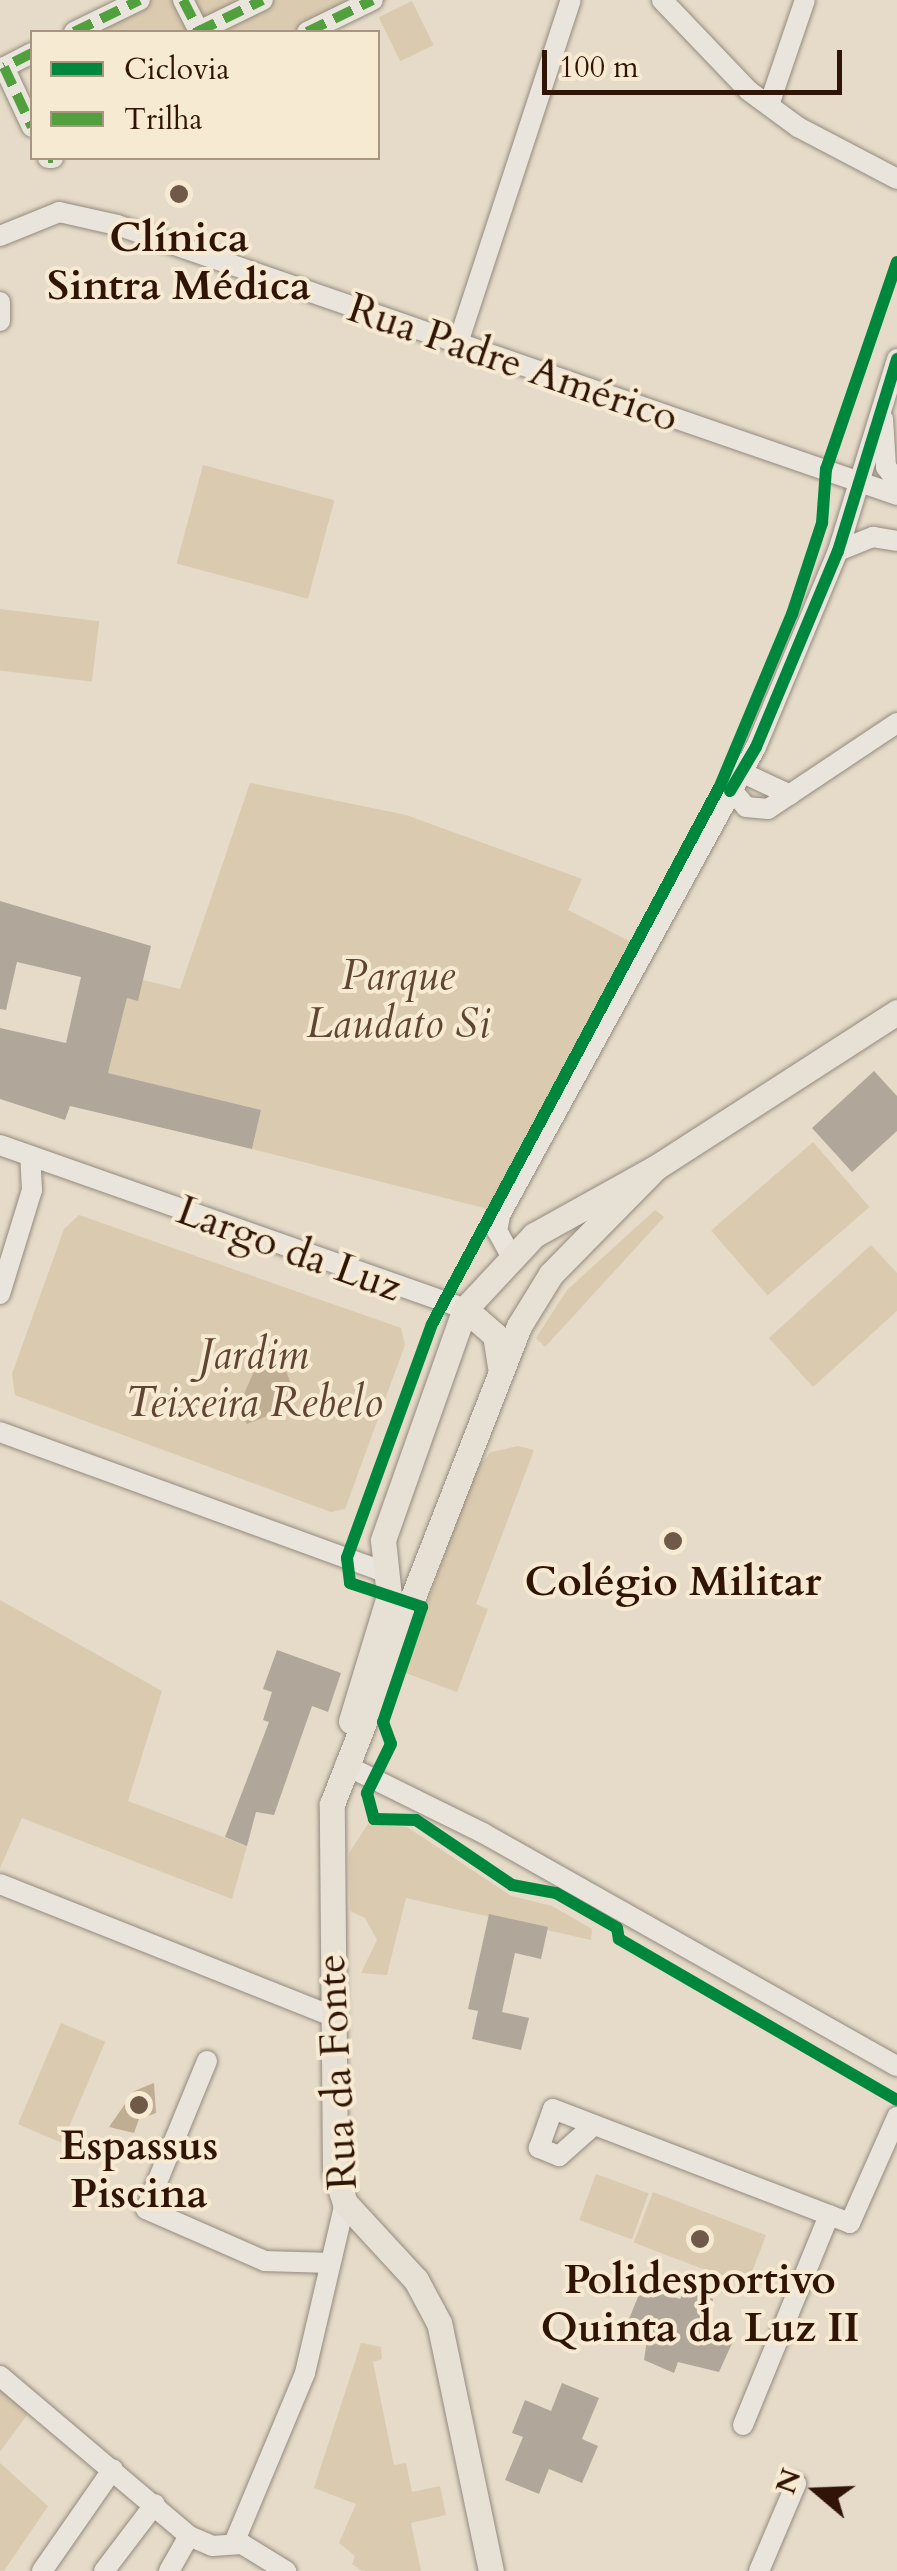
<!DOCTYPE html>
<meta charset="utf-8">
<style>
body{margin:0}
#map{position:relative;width:897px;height:2571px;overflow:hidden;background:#e5dbc8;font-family:Cardo,serif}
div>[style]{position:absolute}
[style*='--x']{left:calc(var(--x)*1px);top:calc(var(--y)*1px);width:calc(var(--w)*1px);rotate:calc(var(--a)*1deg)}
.green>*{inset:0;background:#dacab0;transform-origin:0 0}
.water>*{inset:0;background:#c0ae94}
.building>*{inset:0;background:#b0a79a}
.roads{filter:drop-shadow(0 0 2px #948a7e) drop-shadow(0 0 2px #948a7e)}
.minor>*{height:20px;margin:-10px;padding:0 10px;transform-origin:10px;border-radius:10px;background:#eae5dc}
.major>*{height:25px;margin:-12.5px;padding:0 12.5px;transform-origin:12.5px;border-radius:12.5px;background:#e7e0d5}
.quiet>*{height:10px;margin-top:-5px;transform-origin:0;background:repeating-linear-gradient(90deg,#52a03d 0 20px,transparent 0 30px)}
.cycleway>*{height:12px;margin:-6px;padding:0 6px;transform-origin:6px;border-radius:6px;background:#00873e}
.dots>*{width:28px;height:28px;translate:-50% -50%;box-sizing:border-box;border:5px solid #f7ead3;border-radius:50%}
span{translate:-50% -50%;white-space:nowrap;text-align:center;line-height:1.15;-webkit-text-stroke:8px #f7ead3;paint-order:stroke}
.poi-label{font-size:42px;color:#301405;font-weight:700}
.street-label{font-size:42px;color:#301405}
.park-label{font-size:42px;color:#604632;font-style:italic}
.legend{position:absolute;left:30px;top:30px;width:350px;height:130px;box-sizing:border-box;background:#f7ead3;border:2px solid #a79481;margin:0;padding:12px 18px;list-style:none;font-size:30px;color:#301405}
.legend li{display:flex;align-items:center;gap:20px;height:50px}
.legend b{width:50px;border:2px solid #a79481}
.north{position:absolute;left:767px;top:2441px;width:100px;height:100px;-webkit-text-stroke:8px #f7ead3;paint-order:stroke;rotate:289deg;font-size:28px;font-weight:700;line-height:40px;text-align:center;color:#301405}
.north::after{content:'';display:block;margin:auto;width:35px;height:45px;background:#301405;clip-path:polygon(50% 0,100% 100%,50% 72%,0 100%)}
.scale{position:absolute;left:542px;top:50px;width:300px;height:45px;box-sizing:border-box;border:5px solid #301405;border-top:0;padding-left:12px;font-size:30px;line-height:35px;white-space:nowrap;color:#301405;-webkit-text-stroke:8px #f7ead3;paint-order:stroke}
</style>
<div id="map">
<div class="green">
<i style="clip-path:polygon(124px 0,388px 0,323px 32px,59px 32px)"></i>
<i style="left:412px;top:1px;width:49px;height:37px;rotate:64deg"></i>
<i style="left:203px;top:465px;width:136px;height:102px;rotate:15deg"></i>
<i style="left:0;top:609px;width:100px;height:61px;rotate:7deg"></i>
<i style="clip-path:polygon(250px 783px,406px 815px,582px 879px,568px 910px,631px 942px,488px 1209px,252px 1149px,261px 1110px,108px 1073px,127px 998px,138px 1000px,143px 980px,180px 989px)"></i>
<i style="left:813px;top:1142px;width:86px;height:135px;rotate:49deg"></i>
<i style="clip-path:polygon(655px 1210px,664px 1217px,545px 1347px,536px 1338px,567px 1290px)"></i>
<i style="clip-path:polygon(79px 1215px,401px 1328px,405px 1345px,345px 1509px,331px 1512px,15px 1395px,12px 1374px,64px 1229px)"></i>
<i style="clip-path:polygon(871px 1245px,897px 1273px,897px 1311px,813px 1387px,769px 1338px)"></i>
<i style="clip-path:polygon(518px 1446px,534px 1450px,476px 1604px,488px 1609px,457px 1692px,403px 1672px,474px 1472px,491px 1452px)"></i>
<i style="clip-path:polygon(0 1600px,162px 1691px,128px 1801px,247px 1846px,232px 1899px,22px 1818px,0 1868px)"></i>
<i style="clip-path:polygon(368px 1824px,407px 1827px,511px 1896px,552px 1906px,592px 1929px,591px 1940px,406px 1898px,387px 1975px,361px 1973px,377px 1940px,365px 1918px,350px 1911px,349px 1853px)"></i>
<i style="left:61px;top:2023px;width:48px;height:110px;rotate:23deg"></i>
<i style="left:596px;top:2174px;width:56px;height:49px;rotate:20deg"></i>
<i style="left:653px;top:2192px;width:121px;height:54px;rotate:21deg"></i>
<i style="clip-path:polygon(361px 2343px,381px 2347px,382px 2359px,373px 2362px,394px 2465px,406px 2463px,412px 2492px,440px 2486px,446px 2515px,411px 2523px,421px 2571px,362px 2571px,352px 2564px,355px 2556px,339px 2543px,356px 2504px,314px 2488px)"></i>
<i style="clip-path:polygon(0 2387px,30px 2411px,0 2452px)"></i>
<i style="clip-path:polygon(0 2463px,48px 2506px,4px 2571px,0 2571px)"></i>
</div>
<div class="water">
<i style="clip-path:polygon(279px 1354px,292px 1386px,275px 1382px,272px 1390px,289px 1396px,277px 1412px,247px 1424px,237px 1410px,259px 1360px)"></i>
<i style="clip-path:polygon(154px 2083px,156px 2113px,139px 2119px,134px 2133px,109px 2127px,134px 2091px)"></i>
</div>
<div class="building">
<i style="clip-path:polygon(0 901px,151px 946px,138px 1001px,127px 998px,108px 1073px,261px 1110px,252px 1149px,70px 1106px,65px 1120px,0 1099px,0 1028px,66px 1043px,81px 977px,17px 962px,6px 1010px,0 1009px)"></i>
<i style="clip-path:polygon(874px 1071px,897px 1096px,897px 1131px,852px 1172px,812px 1128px)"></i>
<i style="clip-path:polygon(277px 1650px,341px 1673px,328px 1712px,312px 1706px,274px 1815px,256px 1812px,247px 1846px,225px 1837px,269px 1722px,263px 1720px,272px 1692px,263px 1689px)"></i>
<i style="clip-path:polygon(489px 1914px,548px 1927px,541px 1959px,515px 1953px,502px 2012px,529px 2018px,521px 2050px,472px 2039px,478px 2011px,468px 2009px)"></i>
<i style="clip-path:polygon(642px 2287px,680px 2299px,686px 2287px,713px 2299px,709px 2328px,734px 2339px,719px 2372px,678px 2362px,674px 2373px,644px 2360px,649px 2327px,629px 2319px)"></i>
<i style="clip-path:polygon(562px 2383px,599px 2398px,582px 2439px,598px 2446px,582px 2483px,549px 2469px,539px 2494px,505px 2480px,523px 2437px,512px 2433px,525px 2400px,551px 2411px)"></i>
</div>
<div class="roads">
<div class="minor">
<i style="--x:183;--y:0;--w:36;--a:63"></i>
<i style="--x:662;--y:0;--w:126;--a:46.3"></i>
<i style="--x:749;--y:91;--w:61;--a:36.3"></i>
<i style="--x:798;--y:127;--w:112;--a:27.7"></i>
<i style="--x:74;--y:32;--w:73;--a:-25.9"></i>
<i style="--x:197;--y:32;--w:73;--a:-25.9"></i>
<i style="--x:307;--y:32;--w:73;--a:-25.9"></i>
<i style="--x:32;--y:53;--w:31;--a:153"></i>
<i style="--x:4;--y:67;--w:66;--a:65"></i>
<i style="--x:769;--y:105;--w:111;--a:-71.1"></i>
<i style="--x:48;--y:158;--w:5;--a:0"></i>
<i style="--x:0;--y:236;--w:64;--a:-22.1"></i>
<i style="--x:59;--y:212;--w:59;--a:12.6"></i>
<i style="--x:117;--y:225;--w:825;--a:19.09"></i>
<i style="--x:0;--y:302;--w:19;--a:90"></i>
<i style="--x:458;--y:343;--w:361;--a:-71.8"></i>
<i style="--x:883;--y:419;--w:48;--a:86.4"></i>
<i style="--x:886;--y:467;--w:18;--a:52"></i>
<i style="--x:838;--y:551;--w:38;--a:-22"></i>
<i style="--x:873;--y:537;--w:24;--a:9"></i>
<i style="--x:741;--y:772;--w:54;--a:25.1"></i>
<i style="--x:731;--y:789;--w:23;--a:50"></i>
<i style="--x:746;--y:807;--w:22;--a:5"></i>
<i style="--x:768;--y:809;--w:155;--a:-33.7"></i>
<i style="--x:0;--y:1145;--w:493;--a:19.4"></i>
<i style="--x:510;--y:1254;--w:26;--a:-119"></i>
<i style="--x:497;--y:1231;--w:16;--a:-79"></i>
<i style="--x:500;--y:1215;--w:533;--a:-61.32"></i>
<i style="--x:756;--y:747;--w:212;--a:-67.3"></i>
<i style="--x:838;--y:551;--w:201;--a:-72.9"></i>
<i style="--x:0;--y:1294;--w:109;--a:-72.9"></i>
<i style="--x:32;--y:1190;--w:34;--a:-93"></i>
<i style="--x:0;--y:1432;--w:412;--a:20"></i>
<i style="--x:345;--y:1765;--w:154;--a:26.2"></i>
<i style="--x:483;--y:1833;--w:475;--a:29.4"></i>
<i style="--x:0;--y:1884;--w:360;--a:21.7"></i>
<i style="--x:207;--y:2061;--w:160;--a:112.4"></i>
<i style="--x:146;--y:2209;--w:130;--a:23.6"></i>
<i style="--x:265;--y:2261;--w:65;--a:1.8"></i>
<i style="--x:594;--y:2125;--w:47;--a:138.5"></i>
<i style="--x:559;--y:2156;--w:22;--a:-158"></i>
<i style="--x:539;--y:2148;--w:41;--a:-70.3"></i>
<i style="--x:553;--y:2109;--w:318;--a:21"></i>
<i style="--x:850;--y:2223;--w:116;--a:-66.1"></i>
<i style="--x:0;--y:2376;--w:248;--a:40.2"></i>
<i style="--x:189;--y:2536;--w:25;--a:23"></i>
<i style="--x:212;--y:2546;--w:30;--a:-4"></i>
<i style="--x:242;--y:2544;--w:52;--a:31.5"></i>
<i style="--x:743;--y:2425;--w:227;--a:-67.7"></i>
<i style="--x:234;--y:2543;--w:184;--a:-67.3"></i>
<i style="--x:305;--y:2373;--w:175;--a:-76.8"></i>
<i style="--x:42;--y:2571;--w:124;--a:-55.2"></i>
<i style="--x:104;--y:2571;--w:84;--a:-52.7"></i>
<i style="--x:169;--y:2571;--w:40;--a:-60.3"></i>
<i style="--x:759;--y:2571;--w:95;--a:-67"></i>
</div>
<div class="major">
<i style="--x:465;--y:1309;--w:40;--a:41"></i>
<i style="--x:495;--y:1335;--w:32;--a:81"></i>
<i style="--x:351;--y:1721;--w:131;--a:-73.1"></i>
<i style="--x:389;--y:1596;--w:56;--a:-96.1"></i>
<i style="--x:383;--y:1540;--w:245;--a:-70.5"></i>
<i style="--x:465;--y:1309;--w:101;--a:-47"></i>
<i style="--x:534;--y:1235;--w:138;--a:-29"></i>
<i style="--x:655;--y:1168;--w:288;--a:-32.8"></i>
<i style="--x:491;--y:2571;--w:253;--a:-101.8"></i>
<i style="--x:439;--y:2323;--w:49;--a:-118.1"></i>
<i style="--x:416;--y:2280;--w:105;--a:-132.7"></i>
<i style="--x:345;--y:2203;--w:32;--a:-108"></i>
<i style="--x:335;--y:2173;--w:369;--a:-90.5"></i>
<i style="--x:332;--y:1804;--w:513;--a:-68.63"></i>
<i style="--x:519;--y:1326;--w:61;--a:-58.4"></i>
<i style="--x:551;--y:1274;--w:148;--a:-45.5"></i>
</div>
</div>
<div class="quiet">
<i style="--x:183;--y:0;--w:36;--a:63"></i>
<i style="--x:74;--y:32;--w:73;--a:-25.9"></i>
<i style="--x:197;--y:32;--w:73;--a:-25.9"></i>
<i style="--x:307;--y:32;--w:73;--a:-25.9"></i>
<i style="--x:32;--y:53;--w:31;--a:153"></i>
<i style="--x:4;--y:67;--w:66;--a:65"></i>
<i style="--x:48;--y:158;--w:5;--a:0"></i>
</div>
<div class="cycleway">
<i style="--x:897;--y:262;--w:219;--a:108.9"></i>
<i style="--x:826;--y:469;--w:54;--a:94.2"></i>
<i style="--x:822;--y:523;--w:96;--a:108.2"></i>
<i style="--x:792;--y:614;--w:186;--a:112.7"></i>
<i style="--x:720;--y:786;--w:610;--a:118.16"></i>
<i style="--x:432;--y:1324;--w:249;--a:110"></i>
<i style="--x:347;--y:1558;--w:25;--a:83"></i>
<i style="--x:350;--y:1583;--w:76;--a:18.4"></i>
<i style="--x:422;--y:1607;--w:121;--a:108.7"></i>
<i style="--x:383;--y:1722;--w:23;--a:70"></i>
<i style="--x:391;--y:1744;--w:55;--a:116.1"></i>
<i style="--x:367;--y:1793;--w:27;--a:75"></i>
<i style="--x:374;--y:1819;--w:42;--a:1.4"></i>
<i style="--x:416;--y:1820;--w:116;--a:34.1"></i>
<i style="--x:512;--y:1885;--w:45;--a:10.3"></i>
<i style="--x:556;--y:1893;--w:70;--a:29.8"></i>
<i style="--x:617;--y:1928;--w:11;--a:80"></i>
<i style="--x:619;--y:1939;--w:321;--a:30.1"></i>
<i style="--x:730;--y:791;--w:51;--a:-59.4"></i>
<i style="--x:756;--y:747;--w:212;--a:-67.3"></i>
<i style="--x:838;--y:551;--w:201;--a:-72.9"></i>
</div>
<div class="dots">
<i style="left:179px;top:194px;background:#6f5a49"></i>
<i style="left:673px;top:1541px;background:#6f5a49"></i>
<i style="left:139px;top:2105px;background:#6f5a49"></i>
<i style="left:700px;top:2239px;background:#6f5a49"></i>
</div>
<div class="poi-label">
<span style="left:179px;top:262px">Clínica<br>Sintra Médica</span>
<span style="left:673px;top:1582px">Colégio Militar</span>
<span style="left:139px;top:2170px">Espassus<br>Piscina</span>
<span style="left:700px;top:2304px">Polidesportivo<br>Quinta da Luz II</span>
</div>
<div class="street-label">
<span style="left:513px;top:363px;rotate:19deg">Rua Padre Américo</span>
<span style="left:289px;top:1249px;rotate:20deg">Largo da Luz</span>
<span style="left:337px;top:2072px;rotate:-93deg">Rua da Fonte</span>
</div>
<div class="park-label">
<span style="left:398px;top:1000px">Parque<br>Laudato Si</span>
<span style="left:254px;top:1379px">Jardim<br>Teixeira Rebelo</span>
</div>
<ul class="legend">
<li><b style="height:12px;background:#00873e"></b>Ciclovia</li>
<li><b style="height:12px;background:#52a03d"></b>Trilha</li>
</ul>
<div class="north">N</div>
<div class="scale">100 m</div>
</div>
